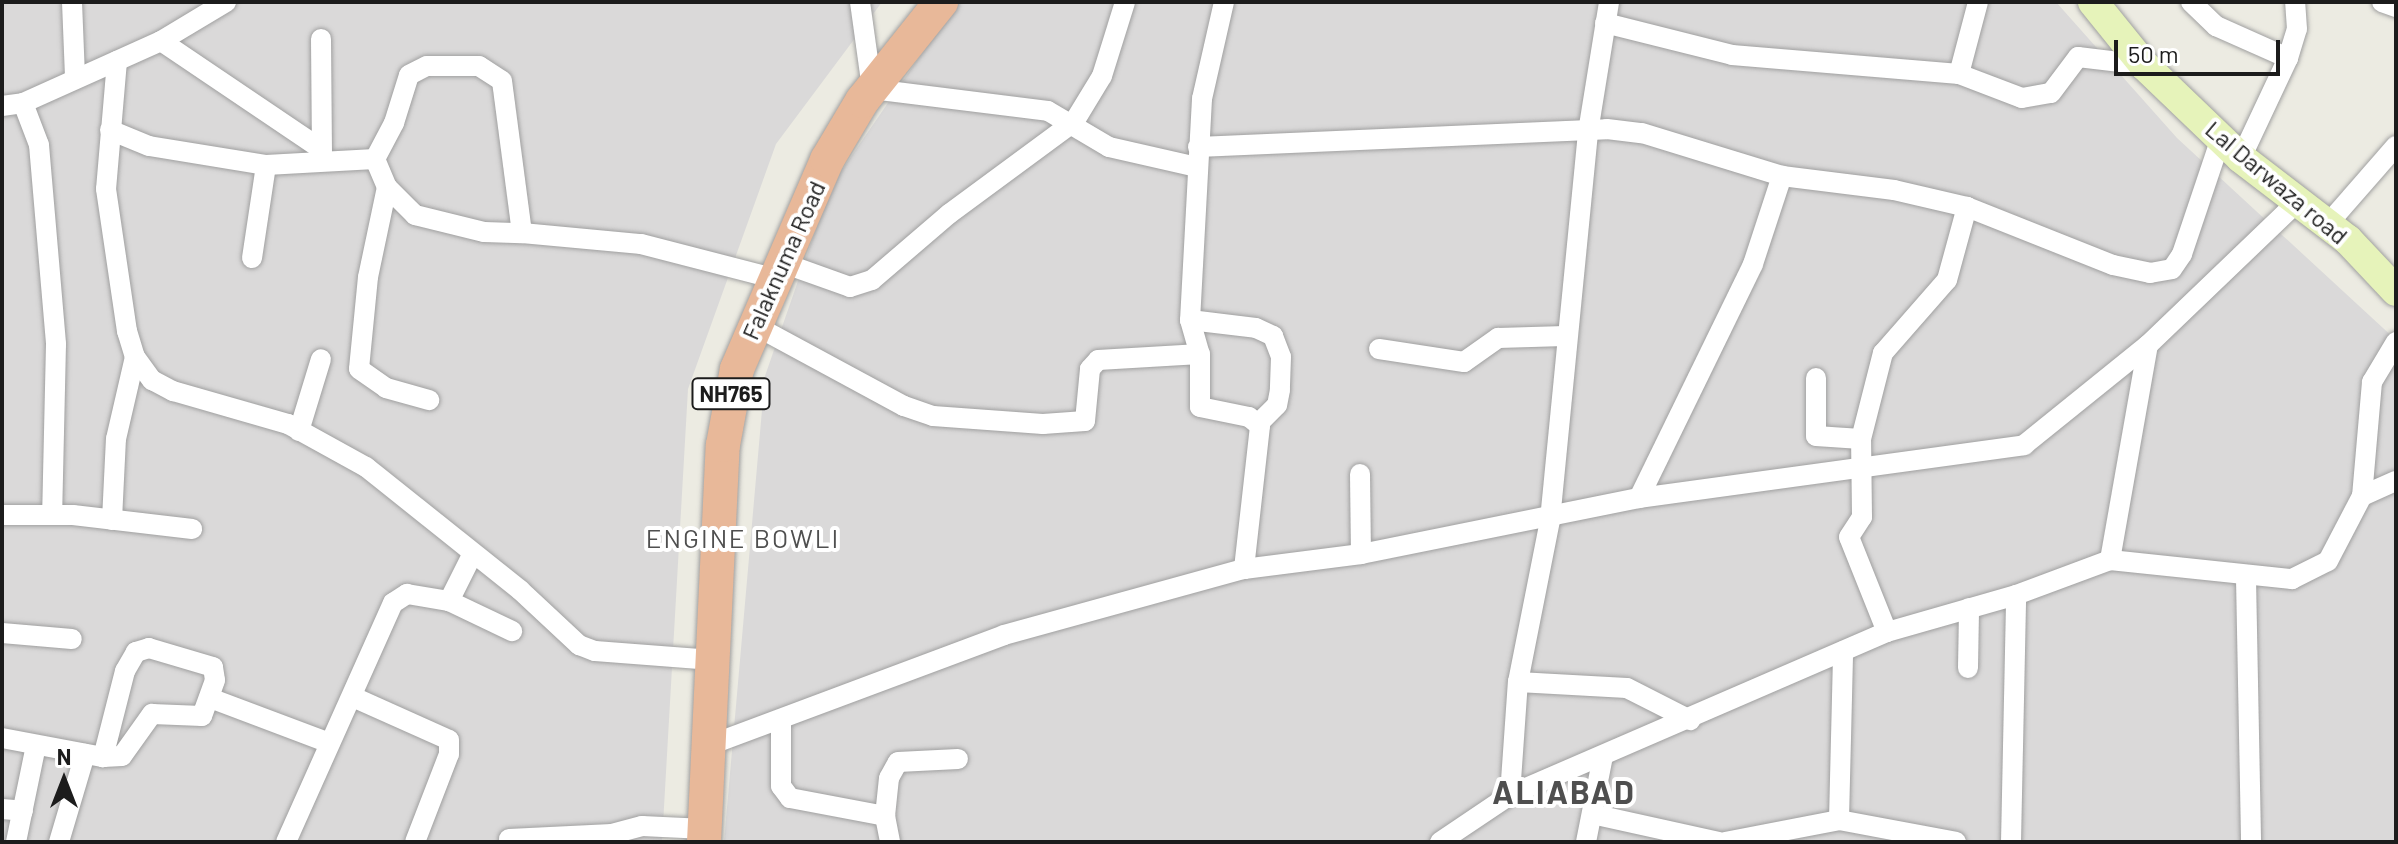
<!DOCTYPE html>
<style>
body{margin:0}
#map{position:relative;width:2398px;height:844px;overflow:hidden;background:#ecebe2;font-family:Barlow,sans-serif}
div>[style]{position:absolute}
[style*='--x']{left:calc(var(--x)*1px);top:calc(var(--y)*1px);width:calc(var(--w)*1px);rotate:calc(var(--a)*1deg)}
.residential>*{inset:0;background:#dad9d9}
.roads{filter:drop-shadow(0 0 2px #a0a0a0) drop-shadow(0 0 2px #a0a0a0)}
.minor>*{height:20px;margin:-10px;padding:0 10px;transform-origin:10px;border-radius:10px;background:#fff}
.secondary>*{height:30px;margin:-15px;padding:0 15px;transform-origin:15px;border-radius:15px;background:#e6f3ba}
.trunk>*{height:34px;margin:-17px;padding:0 17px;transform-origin:17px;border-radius:17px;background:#e8b899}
span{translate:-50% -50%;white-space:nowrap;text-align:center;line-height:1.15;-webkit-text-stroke:8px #fff;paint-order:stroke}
.shield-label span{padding:2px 6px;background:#fff;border:2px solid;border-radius:6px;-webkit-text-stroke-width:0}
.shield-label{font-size:22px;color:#1c1c1c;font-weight:700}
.street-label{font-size:24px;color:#1c1c1c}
.neighbourhood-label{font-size:26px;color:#4f4f4f;letter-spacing:2px}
.district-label{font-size:32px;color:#4f4f4f;font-weight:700;letter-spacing:2px}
.frame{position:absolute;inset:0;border:4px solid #1c1c1c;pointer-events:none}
.north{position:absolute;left:24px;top:740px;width:80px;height:80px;-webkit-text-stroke:6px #fff;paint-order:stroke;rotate:0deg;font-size:22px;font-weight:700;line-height:32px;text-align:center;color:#1c1c1c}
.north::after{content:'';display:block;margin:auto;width:28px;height:36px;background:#1c1c1c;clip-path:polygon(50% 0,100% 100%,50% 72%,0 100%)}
.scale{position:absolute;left:2114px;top:40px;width:166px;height:36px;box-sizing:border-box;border:4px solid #1c1c1c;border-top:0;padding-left:10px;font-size:24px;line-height:28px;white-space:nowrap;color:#1c1c1c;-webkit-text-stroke:6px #fff;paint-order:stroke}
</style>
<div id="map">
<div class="residential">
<i style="clip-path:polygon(2px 2px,882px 2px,776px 144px,688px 389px,662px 842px,2px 842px)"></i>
<i style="clip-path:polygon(957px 2px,2056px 2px,2177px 138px,2396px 340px,2396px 842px,724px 842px,765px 376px,831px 186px)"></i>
</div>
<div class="roads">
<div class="minor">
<i style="--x:72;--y:2;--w:75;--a:87.7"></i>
<i style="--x:860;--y:2;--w:88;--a:82.1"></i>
<i style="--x:872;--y:89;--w:177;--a:7.1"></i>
<i style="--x:1048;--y:111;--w:71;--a:30.5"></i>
<i style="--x:1109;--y:147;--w:89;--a:12.9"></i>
<i style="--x:1224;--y:2;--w:99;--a:102.8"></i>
<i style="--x:1202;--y:99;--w:221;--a:93.1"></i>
<i style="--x:1190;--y:320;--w:35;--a:74"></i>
<i style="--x:1200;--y:354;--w:53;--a:90"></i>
<i style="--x:1200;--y:407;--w:50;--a:11.5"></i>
<i style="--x:1249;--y:417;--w:14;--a:39"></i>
<i style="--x:1260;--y:426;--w:144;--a:96.4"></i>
<i style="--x:2191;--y:2;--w:35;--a:44"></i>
<i style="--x:2216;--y:26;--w:79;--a:24"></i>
<i style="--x:2382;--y:2;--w:15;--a:20"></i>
<i style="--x:1605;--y:23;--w:131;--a:14.1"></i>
<i style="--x:1732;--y:55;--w:228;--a:4.8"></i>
<i style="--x:1959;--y:74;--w:67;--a:20.9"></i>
<i style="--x:2022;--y:98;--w:29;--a:-10"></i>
<i style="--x:2051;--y:93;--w:45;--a:-53.1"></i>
<i style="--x:2078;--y:57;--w:66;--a:6.9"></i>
<i style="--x:321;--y:39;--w:118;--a:89.5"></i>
<i style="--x:161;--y:41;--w:193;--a:34"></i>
<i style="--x:117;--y:61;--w:128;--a:94.9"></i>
<i style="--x:106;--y:189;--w:144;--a:81.6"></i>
<i style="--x:127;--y:331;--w:27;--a:73"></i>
<i style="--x:135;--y:357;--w:29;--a:54"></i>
<i style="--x:152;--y:380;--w:24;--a:28"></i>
<i style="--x:173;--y:391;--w:120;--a:16"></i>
<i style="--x:288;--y:424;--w:89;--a:28.9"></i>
<i style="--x:366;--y:467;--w:197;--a:38.6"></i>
<i style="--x:520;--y:590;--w:81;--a:43"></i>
<i style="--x:579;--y:645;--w:17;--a:21"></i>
<i style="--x:595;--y:651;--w:118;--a:4.4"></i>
<i style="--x:1959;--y:74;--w:74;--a:-75.2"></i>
<i style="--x:23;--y:103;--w:45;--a:69.1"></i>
<i style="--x:39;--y:145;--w:200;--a:85.1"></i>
<i style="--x:56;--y:344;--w:171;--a:91.3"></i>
<i style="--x:2;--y:106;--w:21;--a:-8"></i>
<i style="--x:23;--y:103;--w:151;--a:-24.2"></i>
<i style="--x:161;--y:41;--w:76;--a:-31"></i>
<i style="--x:110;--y:130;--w:42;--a:22.3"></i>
<i style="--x:149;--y:146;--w:119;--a:9.2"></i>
<i style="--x:266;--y:165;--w:109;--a:-3.2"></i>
<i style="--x:375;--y:159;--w:41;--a:-62.2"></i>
<i style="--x:394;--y:123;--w:50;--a:-72.6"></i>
<i style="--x:409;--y:75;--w:20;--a:-27"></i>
<i style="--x:427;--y:66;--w:52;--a:0"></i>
<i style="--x:479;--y:66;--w:27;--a:33"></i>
<i style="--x:502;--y:81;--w:153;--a:82.5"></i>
<i style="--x:522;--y:233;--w:120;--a:5.3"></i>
<i style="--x:641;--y:244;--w:139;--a:14.5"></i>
<i style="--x:1198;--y:147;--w:409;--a:-2.5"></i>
<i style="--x:1607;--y:129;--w:35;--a:7"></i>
<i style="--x:1642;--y:133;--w:146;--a:17.1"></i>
<i style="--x:1782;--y:176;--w:113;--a:7.1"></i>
<i style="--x:1894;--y:190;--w:75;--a:13.1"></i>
<i style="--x:1967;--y:207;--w:157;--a:21.7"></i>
<i style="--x:2113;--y:265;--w:38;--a:12"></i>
<i style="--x:2150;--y:273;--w:22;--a:-10"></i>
<i style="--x:2172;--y:269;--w:18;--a:-56"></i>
<i style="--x:2182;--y:254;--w:122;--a:-71.4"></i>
<i style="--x:2241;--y:158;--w:110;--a:-64.8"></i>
<i style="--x:2288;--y:58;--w:30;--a:-73"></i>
<i style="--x:2297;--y:29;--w:27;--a:-94"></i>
<i style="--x:375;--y:159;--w:30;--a:67"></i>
<i style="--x:387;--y:187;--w:40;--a:45"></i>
<i style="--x:415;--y:215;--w:71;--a:13.8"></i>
<i style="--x:484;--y:232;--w:38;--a:2"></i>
<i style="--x:387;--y:187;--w:92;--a:101.9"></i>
<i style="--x:368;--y:277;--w:92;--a:95.6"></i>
<i style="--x:359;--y:369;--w:33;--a:35"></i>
<i style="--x:386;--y:388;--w:45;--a:15.6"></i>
<i style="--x:2327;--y:225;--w:105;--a:-48.9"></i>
<i style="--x:252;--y:258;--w:94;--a:-81.4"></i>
<i style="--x:783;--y:263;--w:71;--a:19.7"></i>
<i style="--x:850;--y:287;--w:23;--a:-18"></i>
<i style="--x:872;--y:280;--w:101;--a:-40.6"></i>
<i style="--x:949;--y:214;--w:155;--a:-36.4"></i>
<i style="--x:1074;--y:122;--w:54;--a:-58.7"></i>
<i style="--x:1102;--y:76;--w:77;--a:-72.7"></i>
<i style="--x:1190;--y:320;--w:66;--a:6.9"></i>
<i style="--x:1256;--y:328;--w:19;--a:25"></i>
<i style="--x:1273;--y:336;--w:22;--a:69"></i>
<i style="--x:1281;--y:357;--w:33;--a:92"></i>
<i style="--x:1280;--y:390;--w:15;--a:101"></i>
<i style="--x:1277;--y:405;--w:25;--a:135"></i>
<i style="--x:754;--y:325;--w:170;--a:28.4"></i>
<i style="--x:904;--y:406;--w:31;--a:19"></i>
<i style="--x:933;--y:416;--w:110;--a:4.2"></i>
<i style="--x:1043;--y:424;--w:42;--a:-4.1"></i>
<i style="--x:1085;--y:421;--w:52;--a:-84.5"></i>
<i style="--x:1090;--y:369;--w:12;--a:-48"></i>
<i style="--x:1098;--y:360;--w:102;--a:-3.4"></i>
<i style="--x:2396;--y:342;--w:47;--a:121"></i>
<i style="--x:2372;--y:382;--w:114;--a:95"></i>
<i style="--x:2362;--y:496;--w:37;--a:-24"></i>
<i style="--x:1379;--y:349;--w:86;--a:8.7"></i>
<i style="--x:1464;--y:362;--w:42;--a:-35.2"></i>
<i style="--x:1498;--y:338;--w:67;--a:-1.7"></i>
<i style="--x:1816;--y:378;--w:58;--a:90"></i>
<i style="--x:1816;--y:436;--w:45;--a:3.8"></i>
<i style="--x:299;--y:431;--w:75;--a:-73"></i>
<i style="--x:1360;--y:474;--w:80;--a:89.3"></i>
<i style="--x:1639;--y:498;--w:260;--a:-64"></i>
<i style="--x:1753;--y:264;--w:93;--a:-71.8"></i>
<i style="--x:2;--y:515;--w:71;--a:0"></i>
<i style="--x:73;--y:515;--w:120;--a:6.7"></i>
<i style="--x:112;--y:520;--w:81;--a:-87.2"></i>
<i style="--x:116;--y:439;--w:84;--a:-77"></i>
<i style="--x:2110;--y:560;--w:218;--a:-80"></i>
<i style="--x:2246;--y:578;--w:264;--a:88.9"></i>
<i style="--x:449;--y:601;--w:70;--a:25.5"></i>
<i style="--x:1887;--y:632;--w:102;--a:-111.8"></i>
<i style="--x:1849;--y:537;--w:24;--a:-57"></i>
<i style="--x:1862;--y:517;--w:78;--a:-90.7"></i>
<i style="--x:1861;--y:439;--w:89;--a:-75.7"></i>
<i style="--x:1883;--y:353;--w:97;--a:-48.8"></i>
<i style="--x:1947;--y:280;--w:76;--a:-74.7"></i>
<i style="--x:2;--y:633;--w:70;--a:4.9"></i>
<i style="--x:1968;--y:668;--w:60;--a:-89"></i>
<i style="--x:1518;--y:682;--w:109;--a:3.2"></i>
<i style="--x:1627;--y:688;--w:71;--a:26.9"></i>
<i style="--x:353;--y:697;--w:105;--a:24.1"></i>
<i style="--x:449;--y:740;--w:14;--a:90"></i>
<i style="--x:449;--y:754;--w:94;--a:111.1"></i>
<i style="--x:210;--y:698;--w:128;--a:20.6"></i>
<i style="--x:781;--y:721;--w:65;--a:90"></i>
<i style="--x:781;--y:786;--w:15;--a:53"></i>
<i style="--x:790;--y:798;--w:97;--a:10.7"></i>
<i style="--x:885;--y:816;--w:26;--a:79"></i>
<i style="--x:2;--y:738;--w:103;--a:10.7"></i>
<i style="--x:103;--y:757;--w:19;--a:-3"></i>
<i style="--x:122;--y:756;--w:52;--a:-54.5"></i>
<i style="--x:152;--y:714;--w:50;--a:2.3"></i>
<i style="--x:202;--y:716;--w:38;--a:-70"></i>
<i style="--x:215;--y:680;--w:13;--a:-99"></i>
<i style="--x:213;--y:667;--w:67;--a:-163.5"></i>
<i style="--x:149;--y:648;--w:14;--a:163"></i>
<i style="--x:136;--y:652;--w:22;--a:120"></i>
<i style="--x:125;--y:671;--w:89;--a:104.3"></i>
<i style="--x:710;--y:745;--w:314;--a:-20.5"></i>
<i style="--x:1004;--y:635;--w:249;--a:-15.4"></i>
<i style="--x:1244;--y:569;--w:118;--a:-7.3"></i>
<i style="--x:1361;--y:554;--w:284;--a:-11.4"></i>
<i style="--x:1639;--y:498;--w:389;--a:-7.8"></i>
<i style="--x:2024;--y:445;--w:159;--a:-38.9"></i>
<i style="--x:2148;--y:345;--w:211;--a:-43.8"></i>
<i style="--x:1510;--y:795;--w:113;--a:-86"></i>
<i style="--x:1518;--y:682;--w:165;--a:-78.8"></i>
<i style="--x:1550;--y:520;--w:390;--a:-84.4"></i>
<i style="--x:1588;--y:132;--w:132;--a:-80.8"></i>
<i style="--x:2;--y:809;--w:21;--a:5"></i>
<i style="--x:1592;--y:814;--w:130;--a:12.4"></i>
<i style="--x:885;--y:816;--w:38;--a:-84"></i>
<i style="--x:889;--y:778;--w:18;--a:-61"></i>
<i style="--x:898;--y:762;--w:60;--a:-2.9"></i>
<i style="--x:1839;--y:820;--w:169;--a:-88.6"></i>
<i style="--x:509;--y:839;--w:103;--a:-2.8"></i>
<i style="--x:612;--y:834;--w:31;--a:-15"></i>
<i style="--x:642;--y:826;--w:63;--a:2.7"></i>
<i style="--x:16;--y:842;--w:99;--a:-78.3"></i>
<i style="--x:59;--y:842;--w:92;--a:-73.5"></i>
<i style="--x:286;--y:842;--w:262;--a:-65.9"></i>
<i style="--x:393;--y:603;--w:17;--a:-33"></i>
<i style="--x:407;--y:594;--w:43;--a:9.5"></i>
<i style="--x:449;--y:601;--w:51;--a:-63.4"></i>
<i style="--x:1440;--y:842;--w:84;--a:-33.9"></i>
<i style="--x:1510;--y:795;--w:411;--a:-23.4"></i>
<i style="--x:1887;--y:632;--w:134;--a:-16"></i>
<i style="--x:2016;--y:595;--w:100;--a:-20.4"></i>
<i style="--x:2110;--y:560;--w:183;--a:6"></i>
<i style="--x:2292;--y:579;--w:40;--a:-26.6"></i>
<i style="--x:2328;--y:561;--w:73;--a:-62.4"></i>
<i style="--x:1586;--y:842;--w:88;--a:-78.8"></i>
<i style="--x:1725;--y:842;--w:116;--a:-10.9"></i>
<i style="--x:1839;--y:820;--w:119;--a:10.6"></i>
<i style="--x:2011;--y:842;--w:247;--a:-88.8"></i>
</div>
<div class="secondary">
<i style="--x:2093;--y:2;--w:81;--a:51"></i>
<i style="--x:2144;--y:65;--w:134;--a:43.8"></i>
<i style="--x:2241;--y:158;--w:135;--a:37.5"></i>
<i style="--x:2348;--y:240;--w:70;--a:46.7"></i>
</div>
<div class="trunk">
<i style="--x:704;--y:842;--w:397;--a:-87.3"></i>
<i style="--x:723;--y:445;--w:77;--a:-79.6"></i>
<i style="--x:737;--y:369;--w:228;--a:-66.7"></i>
<i style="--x:827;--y:160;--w:69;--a:-59.3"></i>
<i style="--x:862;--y:101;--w:127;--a:-51.4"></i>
</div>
</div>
<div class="shield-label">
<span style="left:731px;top:394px">NH765</span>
</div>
<div class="street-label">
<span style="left:2277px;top:182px;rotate:40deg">Lal Darwaza road</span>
<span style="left:783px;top:260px;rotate:-66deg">Falaknuma Road</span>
</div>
<div class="neighbourhood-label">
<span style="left:743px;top:538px">ENGINE BOWLI</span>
</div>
<div class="district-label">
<span style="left:1564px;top:791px">ALIABAD</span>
</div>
<div class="frame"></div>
<div class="north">N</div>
<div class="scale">50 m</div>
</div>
